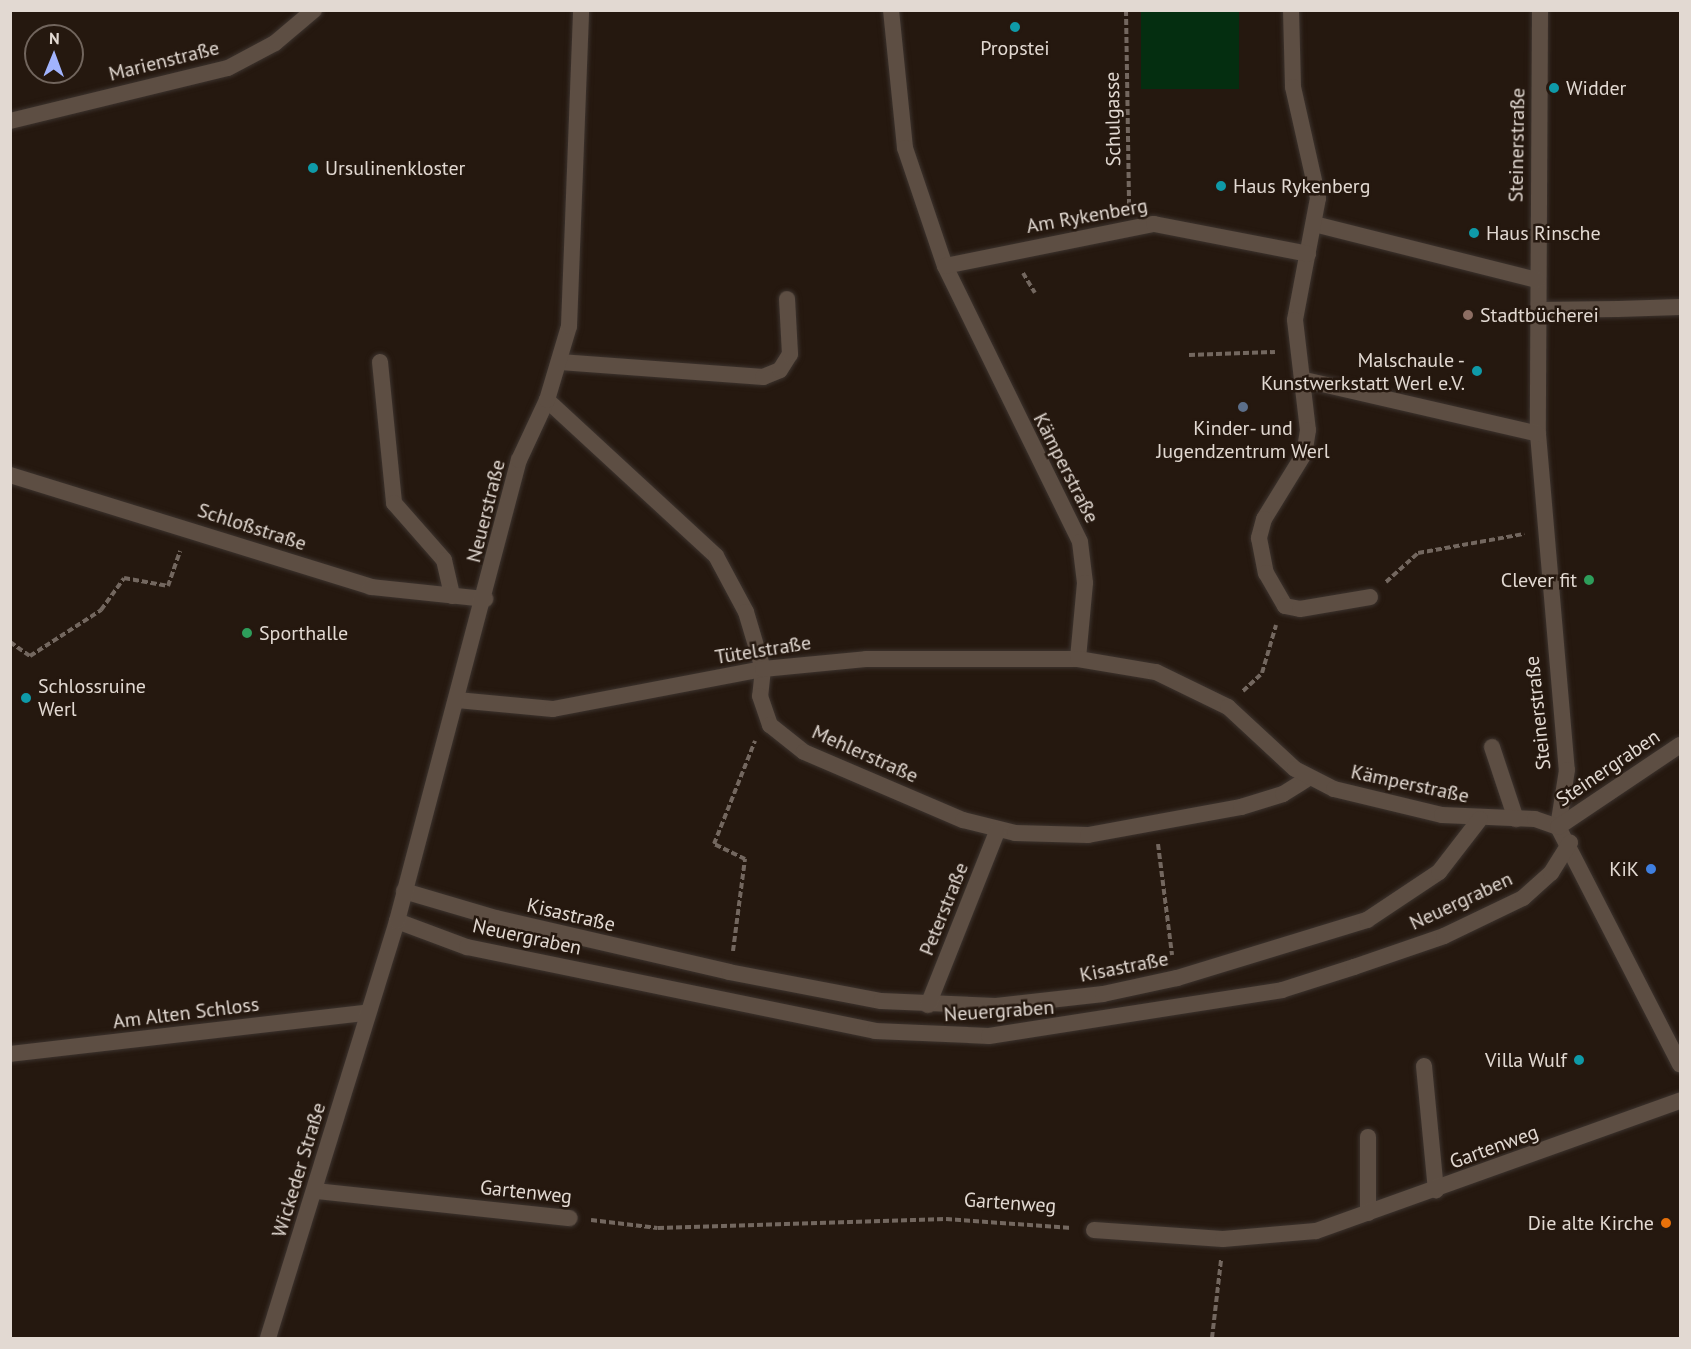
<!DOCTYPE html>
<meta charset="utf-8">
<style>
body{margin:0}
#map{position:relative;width:1691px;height:1349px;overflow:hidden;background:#25180f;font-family:"PT Sans",sans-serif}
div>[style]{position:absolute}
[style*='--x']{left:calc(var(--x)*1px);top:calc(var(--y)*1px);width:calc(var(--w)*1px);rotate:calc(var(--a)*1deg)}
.green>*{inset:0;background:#042e10;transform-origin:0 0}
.path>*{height:4px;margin-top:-2px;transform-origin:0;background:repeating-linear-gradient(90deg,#73675f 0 6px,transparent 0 9px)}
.roads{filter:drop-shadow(0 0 2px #3c332e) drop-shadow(0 0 2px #3c332e)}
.service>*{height:16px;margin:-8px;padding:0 8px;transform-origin:8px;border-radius:8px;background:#5d4e43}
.pedestrian>*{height:16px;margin:-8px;padding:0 8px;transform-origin:8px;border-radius:8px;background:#5d4e43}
.minor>*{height:16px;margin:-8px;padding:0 8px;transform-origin:8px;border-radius:8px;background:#5d4e43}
.dots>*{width:16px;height:16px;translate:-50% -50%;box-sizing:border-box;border:3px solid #25180f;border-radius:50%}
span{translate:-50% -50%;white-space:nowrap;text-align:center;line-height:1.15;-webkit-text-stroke:5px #25180f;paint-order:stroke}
.poi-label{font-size:20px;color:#e2d9d2}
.left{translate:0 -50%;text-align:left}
.right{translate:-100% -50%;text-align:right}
.street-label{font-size:20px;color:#e2d9d2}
.frame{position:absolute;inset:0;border:12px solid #e2d9d2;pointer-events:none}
.north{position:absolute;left:24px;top:24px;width:60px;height:60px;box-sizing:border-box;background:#25180f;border:2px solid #71655d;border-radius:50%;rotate:1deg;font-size:16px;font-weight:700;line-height:24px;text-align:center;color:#e2d9d2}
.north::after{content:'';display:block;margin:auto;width:21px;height:27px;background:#a1b3fd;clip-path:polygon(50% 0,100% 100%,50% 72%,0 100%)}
</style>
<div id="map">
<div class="green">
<i style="left:1141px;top:11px;width:98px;height:78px"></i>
</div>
<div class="path">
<i style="--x:1126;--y:10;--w:195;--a:89.1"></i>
<i style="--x:1023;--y:273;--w:23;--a:59"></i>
<i style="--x:1189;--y:355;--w:86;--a:-2"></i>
<i style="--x:1386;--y:582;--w:43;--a:-42.2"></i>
<i style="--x:1418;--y:553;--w:108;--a:-10.2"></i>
<i style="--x:10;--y:642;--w:24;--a:35"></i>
<i style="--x:30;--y:656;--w:85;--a:-32.9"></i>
<i style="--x:101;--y:610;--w:39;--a:-54"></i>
<i style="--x:124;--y:578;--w:45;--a:10.3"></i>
<i style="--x:168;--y:586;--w:37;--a:-71"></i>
<i style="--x:1243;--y:691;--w:26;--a:-43"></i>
<i style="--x:1262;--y:673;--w:50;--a:-73.7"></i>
<i style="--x:1158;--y:844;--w:112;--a:82.8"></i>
<i style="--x:733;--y:951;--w:93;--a:-82.6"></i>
<i style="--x:745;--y:859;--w:34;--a:-154"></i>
<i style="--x:714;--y:844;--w:111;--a:-68.3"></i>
<i style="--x:591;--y:1220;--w:67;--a:6.8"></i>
<i style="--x:658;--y:1228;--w:288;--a:-1.8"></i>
<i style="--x:946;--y:1219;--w:126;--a:4.1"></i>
<i style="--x:1212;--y:1338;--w:79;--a:-83.4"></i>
</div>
<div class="roads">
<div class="service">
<i style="--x:380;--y:362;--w:142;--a:84.3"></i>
<i style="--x:394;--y:503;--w:76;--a:48.7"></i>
<i style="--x:444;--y:560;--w:37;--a:77"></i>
<i style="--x:560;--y:362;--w:204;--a:4.2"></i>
<i style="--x:763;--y:377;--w:18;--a:-22"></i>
<i style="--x:780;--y:370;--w:19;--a:-58"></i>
<i style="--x:790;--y:354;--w:55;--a:-93.1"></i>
<i style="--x:1492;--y:747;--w:76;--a:71.6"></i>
<i style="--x:1424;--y:1066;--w:125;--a:84.5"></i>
<i style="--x:1368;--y:1213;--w:76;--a:-90"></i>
</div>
<div class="pedestrian">
<i style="--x:1540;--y:10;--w:424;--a:90.3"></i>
<i style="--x:1538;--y:434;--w:337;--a:85.1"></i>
<i style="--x:1567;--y:770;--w:58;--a:99"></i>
<i style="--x:1314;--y:224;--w:230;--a:14.1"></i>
<i style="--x:1538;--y:310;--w:80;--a:-0.7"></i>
<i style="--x:1305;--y:380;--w:239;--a:13"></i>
</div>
<div class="minor">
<i style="--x:891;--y:10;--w:139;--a:84.2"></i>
<i style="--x:905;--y:148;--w:125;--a:71.3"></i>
<i style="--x:945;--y:266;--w:307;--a:63.9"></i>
<i style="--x:1080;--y:542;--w:41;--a:83"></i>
<i style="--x:1085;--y:583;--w:76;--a:95.3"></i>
<i style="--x:1291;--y:10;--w:77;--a:88.5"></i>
<i style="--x:1293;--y:87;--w:114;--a:77.3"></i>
<i style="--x:1318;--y:198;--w:124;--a:100.7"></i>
<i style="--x:1295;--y:320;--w:111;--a:83.3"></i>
<i style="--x:1308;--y:430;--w:24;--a:99"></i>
<i style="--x:1304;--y:454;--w:76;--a:121.6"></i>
<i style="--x:1264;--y:519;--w:20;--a:105"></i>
<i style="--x:1259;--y:538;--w:36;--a:79"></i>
<i style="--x:1266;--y:573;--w:38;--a:60"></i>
<i style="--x:1285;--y:606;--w:15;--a:11"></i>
<i style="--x:1300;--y:609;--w:71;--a:-9.7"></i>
<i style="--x:10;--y:121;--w:224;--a:-13.7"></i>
<i style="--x:228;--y:68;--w:53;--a:-28"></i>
<i style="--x:275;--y:43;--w:51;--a:-40.2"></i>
<i style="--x:945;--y:266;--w:213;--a:-11.4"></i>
<i style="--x:1154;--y:224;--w:157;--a:11"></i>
<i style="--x:1618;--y:309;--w:62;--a:-1.8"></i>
<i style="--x:547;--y:400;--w:230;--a:42.7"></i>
<i style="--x:716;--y:556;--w:64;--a:61.8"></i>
<i style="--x:746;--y:612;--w:59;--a:73.4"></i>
<i style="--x:763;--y:669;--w:27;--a:96"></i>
<i style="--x:760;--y:696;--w:31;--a:71"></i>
<i style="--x:770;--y:725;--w:43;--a:38.5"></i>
<i style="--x:804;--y:752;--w:173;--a:23.2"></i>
<i style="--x:963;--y:820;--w:54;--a:14"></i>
<i style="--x:1015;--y:833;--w:73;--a:1.6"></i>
<i style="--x:1088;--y:835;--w:156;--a:-10.4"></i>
<i style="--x:1241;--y:807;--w:44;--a:-17.2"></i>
<i style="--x:1283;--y:794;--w:31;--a:-32"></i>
<i style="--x:10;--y:475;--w:378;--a:17.2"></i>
<i style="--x:371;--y:587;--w:115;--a:6"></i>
<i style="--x:457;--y:700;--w:96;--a:5.4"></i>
<i style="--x:553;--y:709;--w:214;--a:-10.8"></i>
<i style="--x:763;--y:669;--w:103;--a:-5.5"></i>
<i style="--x:866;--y:659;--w:212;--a:0"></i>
<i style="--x:1078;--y:659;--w:79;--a:9.5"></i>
<i style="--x:1156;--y:672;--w:80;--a:25.9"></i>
<i style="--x:1228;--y:707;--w:91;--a:42.8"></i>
<i style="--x:1295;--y:769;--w:44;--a:27.1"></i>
<i style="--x:1334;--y:789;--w:111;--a:13.5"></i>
<i style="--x:1442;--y:815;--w:93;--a:2.5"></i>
<i style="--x:1535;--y:819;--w:24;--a:19"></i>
<i style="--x:1558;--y:827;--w:267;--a:62.8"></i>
<i style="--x:1558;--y:827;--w:147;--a:-33.9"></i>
<i style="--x:404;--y:891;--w:96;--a:16.4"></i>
<i style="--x:496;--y:918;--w:239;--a:13"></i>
<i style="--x:729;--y:972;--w:155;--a:10.8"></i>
<i style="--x:881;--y:1001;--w:115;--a:2.5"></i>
<i style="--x:996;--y:1006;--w:108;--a:-6.4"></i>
<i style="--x:1103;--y:994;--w:76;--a:-12.2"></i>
<i style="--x:1177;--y:978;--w:199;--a:-17"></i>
<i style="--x:1367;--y:920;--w:87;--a:-33.7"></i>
<i style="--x:1439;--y:872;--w:67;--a:-52.3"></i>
<i style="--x:397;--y:921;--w:75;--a:20.4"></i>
<i style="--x:467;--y:947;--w:417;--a:11.6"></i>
<i style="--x:875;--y:1031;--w:114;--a:2.5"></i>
<i style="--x:989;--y:1036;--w:297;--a:-8.9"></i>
<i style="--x:1282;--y:990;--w:76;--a:-17.7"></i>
<i style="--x:1354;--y:967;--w:95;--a:-19"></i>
<i style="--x:1444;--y:936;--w:88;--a:-25.7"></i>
<i style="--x:1523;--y:898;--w:38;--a:-42"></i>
<i style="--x:1551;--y:873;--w:36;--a:-58"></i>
<i style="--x:928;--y:1005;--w:189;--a:-68.3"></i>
<i style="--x:10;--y:1054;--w:359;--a:-6.6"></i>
<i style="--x:316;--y:1191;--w:255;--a:6.1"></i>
<i style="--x:1094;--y:1230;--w:129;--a:4"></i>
<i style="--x:1223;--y:1239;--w:93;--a:-4.9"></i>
<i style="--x:1316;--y:1231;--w:387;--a:-19.7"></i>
<i style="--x:268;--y:1338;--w:436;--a:-72.8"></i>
<i style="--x:397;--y:921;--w:477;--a:-75.2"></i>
<i style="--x:519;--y:460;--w:66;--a:-65"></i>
<i style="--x:547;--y:400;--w:77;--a:-73.4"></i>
<i style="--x:569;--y:326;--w:316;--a:-87.8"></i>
</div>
</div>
<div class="dots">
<i style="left:1015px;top:27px;background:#0f9aa8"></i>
<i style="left:1554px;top:88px;background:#0f9aa8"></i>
<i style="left:313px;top:168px;background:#0f9aa8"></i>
<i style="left:1221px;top:186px;background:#0f9aa8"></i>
<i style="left:1474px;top:233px;background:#0f9aa8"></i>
<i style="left:1468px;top:315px;background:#8d6e63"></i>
<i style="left:1477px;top:371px;background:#0f9aa8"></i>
<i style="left:1243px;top:407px;background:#5c6f8a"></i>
<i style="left:1589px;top:580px;background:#2e9e5b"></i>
<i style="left:247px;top:633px;background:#2e9e5b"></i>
<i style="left:26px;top:698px;background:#0f9aa8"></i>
<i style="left:1651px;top:869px;background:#3f7fe0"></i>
<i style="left:1579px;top:1060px;background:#0f9aa8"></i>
<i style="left:1666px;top:1223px;background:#e8710a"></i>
</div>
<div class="poi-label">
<span style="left:1015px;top:48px">Propstei</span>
<span class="left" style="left:1566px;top:88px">Widder</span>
<span class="left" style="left:325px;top:168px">Ursulinenkloster</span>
<span class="left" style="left:1233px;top:186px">Haus Rykenberg</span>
<span class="left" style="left:1486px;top:233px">Haus Rinsche</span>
<span class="left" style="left:1480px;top:315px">Stadtbücherei</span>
<span class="right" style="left:1465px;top:372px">Malschaule -<br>Kunstwerkstatt Werl e.V.</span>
<span style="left:1243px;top:440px">Kinder- und<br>Jugendzentrum Werl</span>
<span class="right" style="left:1577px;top:580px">Clever fit</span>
<span class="left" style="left:259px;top:633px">Sporthalle</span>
<span class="left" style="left:38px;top:698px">Schlossruine<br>Werl</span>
<span class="right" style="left:1639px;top:869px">KiK</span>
<span class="right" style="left:1567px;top:1060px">Villa Wulf</span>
<span class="right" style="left:1654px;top:1223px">Die alte Kirche</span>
</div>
<div class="street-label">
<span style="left:164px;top:61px;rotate:-14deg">Marienstraße</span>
<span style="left:1113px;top:119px;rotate:-91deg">Schulgasse</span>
<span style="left:1517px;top:145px;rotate:-89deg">Steinerstraße</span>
<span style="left:1087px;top:216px;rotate:-10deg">Am Rykenberg</span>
<span style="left:1066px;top:468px;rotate:63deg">Kämperstraße</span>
<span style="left:486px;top:511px;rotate:-76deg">Neuerstraße</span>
<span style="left:252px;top:527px;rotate:18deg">Schloßstraße</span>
<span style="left:763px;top:650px;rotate:-9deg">Tütelstraße</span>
<span style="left:1538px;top:713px;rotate:-96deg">Steinerstraße</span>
<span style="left:865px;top:754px;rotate:24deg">Mehlerstraße</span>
<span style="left:1608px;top:768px;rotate:-34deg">Steinergraben</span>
<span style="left:1410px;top:784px;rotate:12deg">Kämperstraße</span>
<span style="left:1461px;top:901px;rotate:-25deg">Neuergraben</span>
<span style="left:944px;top:909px;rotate:-68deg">Peterstraße</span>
<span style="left:571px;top:915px;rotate:13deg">Kisastraße</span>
<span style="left:527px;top:937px;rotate:12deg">Neuergraben</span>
<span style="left:1124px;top:967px;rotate:-11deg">Kisastraße</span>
<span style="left:999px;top:1011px;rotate:-4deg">Neuergraben</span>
<span style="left:186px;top:1013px;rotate:-7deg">Am Alten Schloss</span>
<span style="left:1494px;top:1147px;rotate:-20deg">Gartenweg</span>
<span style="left:299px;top:1170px;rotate:-73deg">Wickeder Straße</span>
<span style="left:526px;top:1192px;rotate:6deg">Gartenweg</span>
<span style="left:1010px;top:1203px;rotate:4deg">Gartenweg</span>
</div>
<div class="frame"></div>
<div class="north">N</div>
</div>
